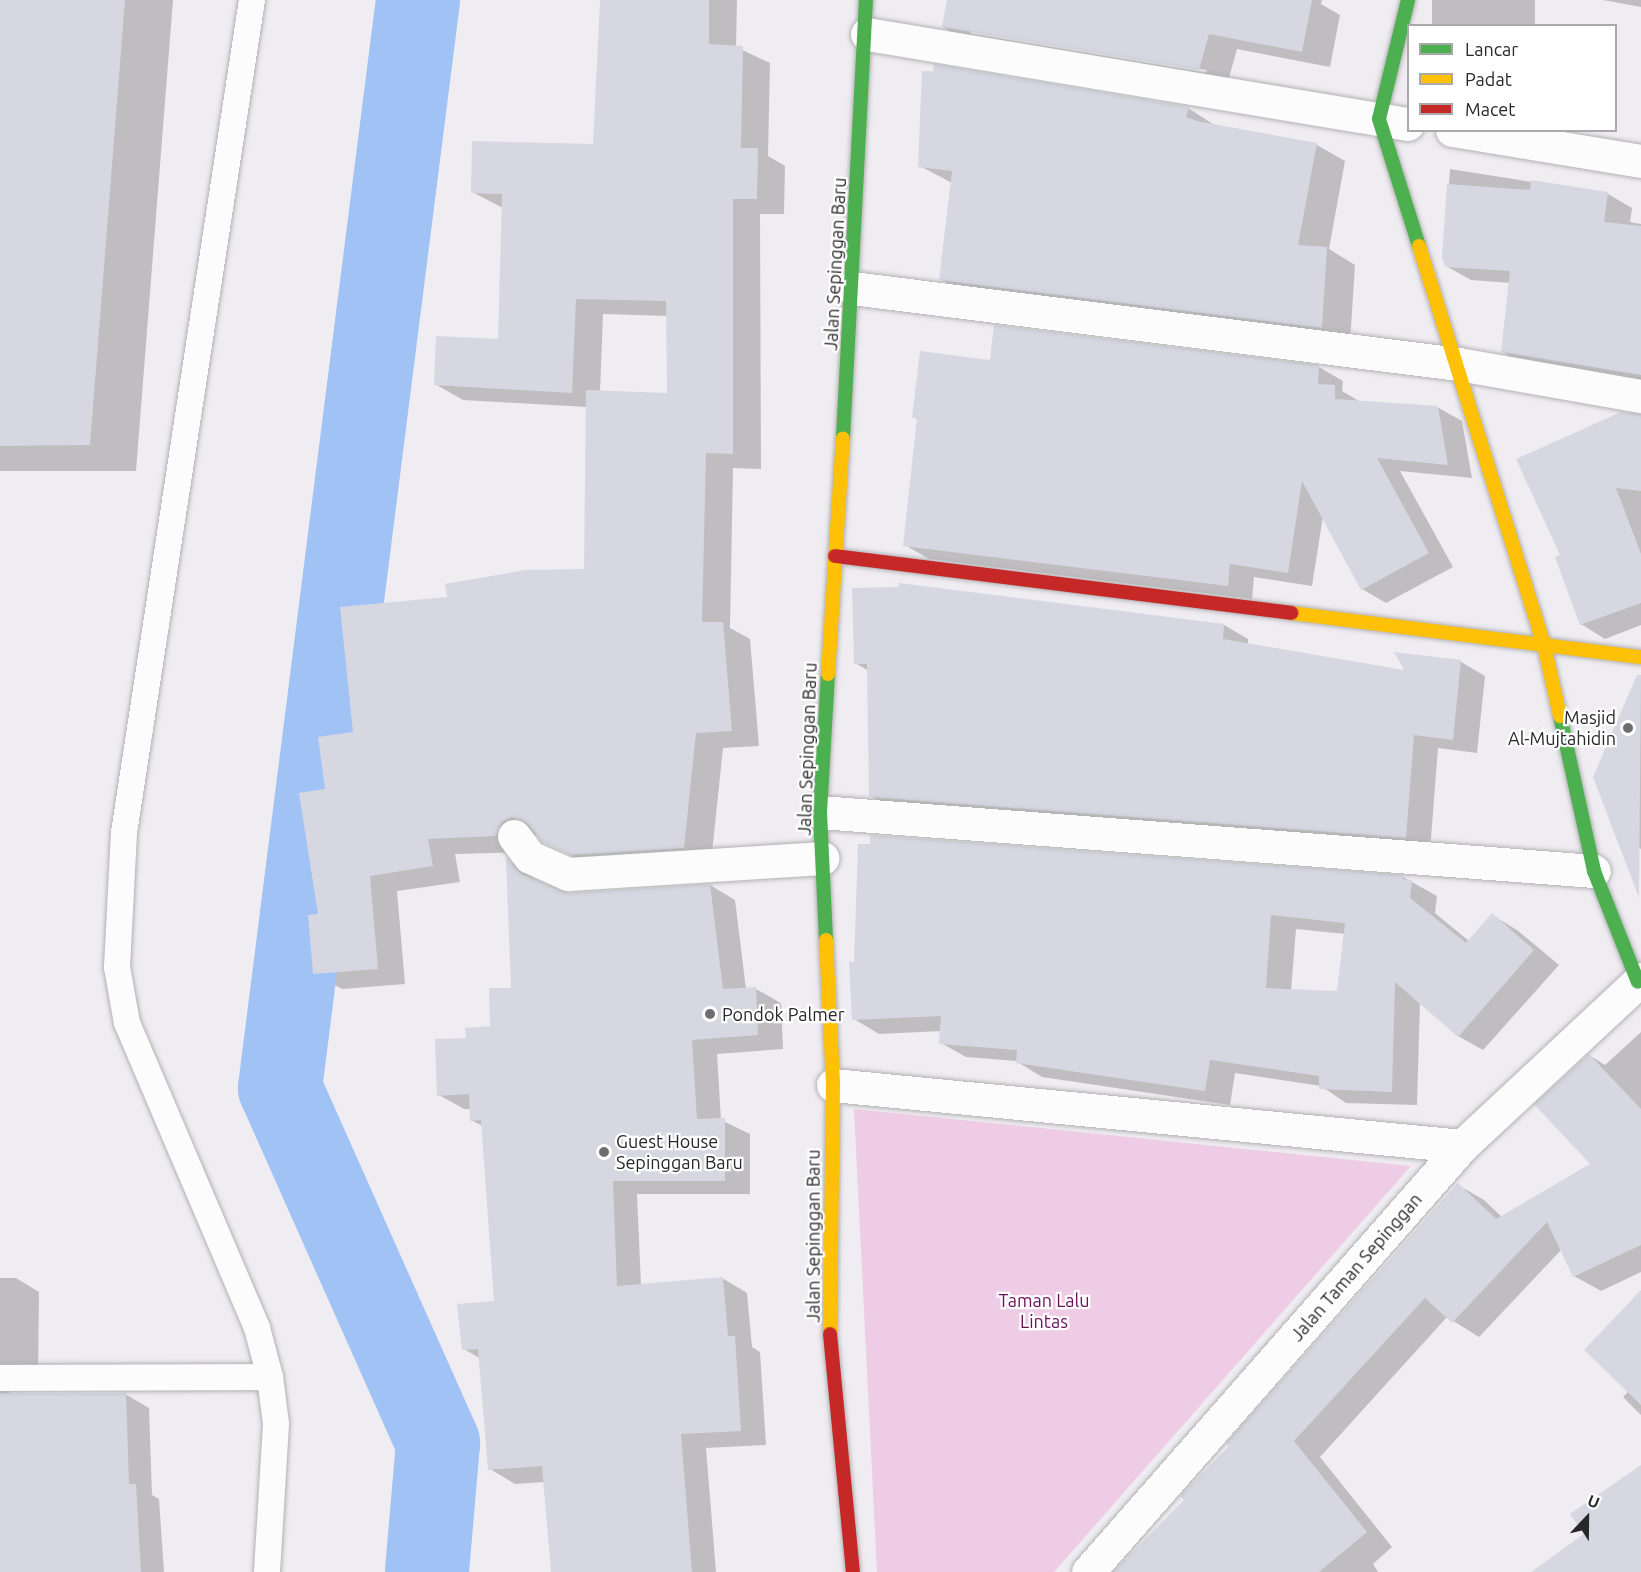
<!DOCTYPE html>
<style>
body{margin:0}
#map{position:relative;width:1641px;height:1572px;overflow:hidden;background:#efedf1;font-family:Ubuntu,sans-serif}
div>[style]{position:absolute}
[style*='--x']{left:calc(var(--x)*1px);top:calc(var(--y)*1px);width:calc(var(--w)*1px);rotate:calc(var(--a)*1deg)}
.green>*{inset:0;background:#eecce5}
.shadow>*{inset:0;background:#0003;transform-origin:0 0}
.river>*{height:84px;margin:-42px;padding:0 42px;transform-origin:42px;border-radius:42px;background:#a1c2f4}
.building>*{inset:0;background:#d6d7e1}
.roads{filter:drop-shadow(0 0 2px #b2b1b3) drop-shadow(0 0 2px #b2b1b3)}
.lane>*{height:26px;margin:-13px;padding:0 13px;transform-origin:13px;border-radius:13px;background:#fdfcfd}
.street>*{height:33px;margin:-16.5px;padding:0 16.5px;transform-origin:16.5px;border-radius:16.5px;background:#fdfcfd}
.fast>*{height:14px;margin:-7px;padding:0 7px;transform-origin:7px;border-radius:7px;background:#4caf50}
.slow>*{height:14px;margin:-7px;padding:0 7px;transform-origin:7px;border-radius:7px;background:#ffc107}
.jam>*{height:14px;margin:-7px;padding:0 7px;transform-origin:7px;border-radius:7px;background:#c62828}
.dots>*{width:16px;height:16px;translate:-50% -50%;box-sizing:border-box;border:3px solid #fff;border-radius:50%}
span{translate:-50% -50%;white-space:nowrap;text-align:center;line-height:1.15;-webkit-text-stroke:4.5px #fff;paint-order:stroke}
.street-label{font-size:18px;color:#28282a}
.poi-label{font-size:18px;color:#28282a}
.right{translate:-100% -50%;text-align:right}
.left{translate:0 -50%;text-align:left}
.park-label{font-size:18px;color:#6a1159}
.legend{position:absolute;left:1407px;top:24px;width:210px;height:108px;box-sizing:border-box;background:#fff;border:2px solid #a9a9aa;margin:0;padding:8px 10px;list-style:none;font-size:18px;color:#28282a}
.legend li{display:flex;align-items:center;gap:12px;height:30px}
.legend b{width:30px;border:2px solid #a9a9aa}
.north{position:absolute;left:1557px;top:1488px;width:60px;height:60px;-webkit-text-stroke:4px #fff;paint-order:stroke;rotate:22deg;font-size:16px;font-weight:700;line-height:24px;text-align:center;color:#28282a}
.north::after{content:'';display:block;margin:auto;width:21px;height:27px;background:#28282a;clip-path:polygon(50% 0,100% 100%,50% 72%,0 100%)}
</style>
<div id="map">
<div class="green">
<i style="clip-path:polygon(854px 1109px,1411px 1166px,1054px 1572px,877px 1572px)"></i>
</div>
<div class="shadow">
<i style="clip-path:polygon(0 0,173px 0,136px 471px,0 471px)"></i>
<i style="clip-path:polygon(evenodd,602px 0,737px 0,736px 47px,770px 63px,768px 156px,785px 166px,784px 214px,760px 214px,761px 469px,733px 468px,730px 628px,750px 639px,759px 746px,723px 748px,711px 863px,600px 870px,543px 841px,538px 834px,530px 837px,523px 852px,455px 854px,460px 882px,397px 891px,405px 984px,342px 989px,315px 974px,327px 790px,355px 734px,448px 599px,586px 570px,587px 407px,463px 400px,435px 384px,500px 341px,503px 208px,472px 192px,595px 146px,602px 0,603px 314px,667px 316px,668px 395px,600px 392px,603px 314px)"></i>
<i style="clip-path:polygon(evenodd,949px 0,1322px 0,1321px 4px,1340px 15px,1330px 67px,1237px 49px,1227px 85px,971px 43px,943px 27px,949px 0,971px 31px,1207px 70px,1206px 73px,971px 34px,971px 31px)"></i>
<i style="left:1432px;top:0;width:103px;height:26px"></i>
<i style="clip-path:polygon(1603px 0,1641px 0,1641px 7px)"></i>
<i style="clip-path:polygon(1188px 108px,1216px 126px,1317px 145px,1345px 161px,1329px 249px,1355px 265px,1350px 343px,969px 296px,941px 279px,952px 183px,920px 166px)"></i>
<i style="clip-path:polygon(1450px 169px,1608px 194px,1632px 208px,1630px 222px,1641px 224px,1641px 383px,1527px 366px,1503px 352px,1510px 283px,1471px 280px,1446px 266px,1444px 257px)"></i>
<i style="clip-path:polygon(991px 361px,1319px 367px,1343px 381px,1342px 391px,1359px 401px,1437px 407px,1462px 421px,1472px 478px,1400px 471px,1453px 567px,1386px 603px,1362px 589px,1323px 516px,1312px 586px,1254px 577px,1252px 599px,929px 559px,905px 545px,918px 420px,914px 417px)"></i>
<i style="clip-path:polygon(1641px 414px,1641px 625px,1605px 639px,1581px 624px,1562px 556px)"></i>
<i style="clip-path:polygon(1224px 625px,1248px 639px,1248px 645px,1406px 672px,1397px 654px,1461px 662px,1485px 676px,1477px 753px,1438px 748px,1430px 851px,895px 810px,871px 796px,869px 671px,855px 663px)"></i>
<i style="clip-path:polygon(1638px 677px,1641px 679px,1641px 849px,1615px 834px)"></i>
<i style="clip-path:polygon(508px 860px,541px 883px,568px 894px,710px 885px,735px 900px,746px 989px,756px 989px,781px 1003px,783px 1049px,717px 1054px,721px 1120px,750px 1134px,750px 1194px,637px 1194px,641px 1285px,722px 1278px,747px 1293px,752px 1347px,760px 1352px,766px 1445px,706px 1448px,716px 1572px,552px 1572px,544px 1482px,515px 1484px,490px 1469px,481px 1359px,464px 1349px,496px 1302px,483px 1126px,471px 1120px,471px 1109px,464px 1109px,439px 1095px,467px 1039px,492px 1028px,513px 990px)"></i>
<i style="clip-path:polygon(evenodd,1403px 877px,1437px 896px,1435px 913px,1469px 941px,1492px 915px,1517px 930px,1559px 965px,1483px 1050px,1458px 1036px,1420px 1002px,1417px 1105px,1346px 1103px,1321px 1086px,1235px 1073px,1230px 1105px,1042px 1077px,1016px 1061px,966px 1057px,941px 1043px,942px 1031px,879px 1034px,854px 1019px,1403px 877px,1296px 929px,1345px 934px,1338px 993px,1291px 991px,1296px 929px)"></i>
<i style="clip-path:polygon(1641px 1032px,1641px 1272px,1601px 1291px,1574px 1276px,1562px 1249px,1479px 1337px,1447px 1317px,1320px 1457px,1392px 1547px,1373px 1564px,1378px 1572px,1115px 1572px,1186px 1500px,1458px 1185px,1484px 1200px,1502px 1217px,1593px 1164px,1589px 1055px,1605px 1065px)"></i>
<i style="clip-path:polygon(0 1278px,16px 1278px,39px 1292px,38px 1376px,16px 1378px,9px 1394px,125px 1394px,149px 1408px,152px 1495px,159px 1499px,164px 1572px,0 1572px)"></i>
<i style="clip-path:polygon(1641px 1292px,1641px 1415px,1623px 1397px,1629px 1391px)"></i>
</div>
<div class="river">
<i style="--x:418;--y:0;--w:1097;--a:97.23"></i>
<i style="--x:280;--y:1088;--w:389;--a:66"></i>
<i style="--x:438;--y:1443;--w:129;--a:94.9"></i>
</div>
<div class="building">
<i style="clip-path:polygon(0 0,125px 0,90px 445px,0 446px)"></i>
<i style="clip-path:polygon(600px 0,709px 0,709px 44px,743px 46px,741px 148px,758px 148px,757px 199px,733px 199px,733px 454px,706px 453px,702px 622px,723px 622px,732px 731px,696px 733px,684px 848px,571px 855px,542px 842px,528px 824px,512px 817px,502px 822px,496px 836px,428px 839px,433px 866px,370px 876px,378px 969px,313px 974px,308px 915px,318px 914px,299px 793px,325px 789px,318px 737px,353px 732px,340px 607px,447px 597px,445px 584px,525px 570px,584px 569px,586px 390px,667px 393px,666px 301px,576px 299px,572px 393px,434px 385px,436px 336px,498px 339px,502px 194px,471px 193px,472px 141px,593px 144px)"></i>
<i style="clip-path:polygon(947px 0,1312px 0,1302px 52px,1209px 34px,1199px 70px,942px 27px)"></i>
<i style="clip-path:polygon(934px 64px,1189px 107px,1186px 117px,1197px 121px,1317px 143px,1298px 245px,1327px 247px,1322px 328px,939px 280px,952px 171px,918px 167px,922px 71px,933px 71px)"></i>
<i style="clip-path:polygon(1531px 180px,1608px 192px,1604px 222px,1641px 226px,1641px 375px,1501px 352px,1510px 271px,1445px 267px,1442px 257px,1447px 184px,1530px 190px)"></i>
<i style="clip-path:polygon(994px 325px,1319px 365px,1318px 384px,1335px 385px,1335px 399px,1438px 406px,1448px 465px,1377px 458px,1429px 553px,1361px 590px,1302px 481px,1288px 573px,1230px 564px,1228px 586px,903px 546px,917px 418px,912px 418px,920px 351px,990px 360px)"></i>
<i style="clip-path:polygon(1621px 412px,1641px 414px,1641px 491px,1616px 488px,1641px 554px,1641px 603px,1580px 625px,1555px 557px,1560px 555px,1516px 459px)"></i>
<i style="clip-path:polygon(899px 583px,1224px 624px,1223px 639px,1404px 670px,1394px 652px,1461px 660px,1453px 740px,1414px 735px,1406px 838px,869px 797px,867px 664px,854px 664px,852px 588px,898px 587px)"></i>
<i style="clip-path:polygon(1637px 675px,1641px 675px,1639px 898px,1593px 777px)"></i>
<i style="clip-path:polygon(evenodd,870px 835px,1403px 875px,1403px 879px,1412px 880px,1410px 898px,1466px 943px,1492px 913px,1534px 950px,1458px 1037px,1395px 982px,1392px 1092px,1319px 1089px,1319px 1076px,1210px 1060px,1205px 1091px,1016px 1063px,1017px 1050px,939px 1044px,941px 1016px,852px 1020px,849px 962px,854px 962px,858px 844px,870px 844px,870px 835px,1271px 915px,1345px 923px,1337px 991px,1266px 988px,1271px 915px)"></i>
<i style="clip-path:polygon(506px 857px,522px 874px,569px 893px,710px 884px,723px 989px,756px 987px,758px 1035px,692px 1040px,697px 1119px,725px 1118px,725px 1181px,613px 1181px,617px 1286px,723px 1277px,728px 1336px,735px 1336px,741px 1431px,681px 1434px,692px 1572px,551px 1572px,542px 1466px,488px 1470px,478px 1349px,462px 1350px,457px 1304px,494px 1301px,481px 1120px,470px 1121px,469px 1094px,437px 1096px,435px 1039px,466px 1038px,465px 1028px,490px 1026px,489px 988px,511px 988px)"></i>
<i style="clip-path:polygon(1589px 1054px,1641px 1109px,1641px 1245px,1573px 1277px,1547px 1222px,1452px 1323px,1425px 1298px,1294px 1441px,1367px 1532px,1319px 1572px,1113px 1572px,1184px 1500px,1180px 1496px,1229px 1446px,1226px 1443px,1458px 1183px,1496px 1219px,1590px 1164px,1534px 1104px)"></i>
<i style="clip-path:polygon(1641px 1290px,1641px 1405px,1584px 1350px)"></i>
<i style="clip-path:polygon(0 1393px,126px 1393px,129px 1484px,136px 1484px,141px 1572px,0 1572px)"></i>
<i style="clip-path:polygon(1641px 1465px,1641px 1572px,1531px 1572px,1584px 1534px,1570px 1514px)"></i>
</div>
<div class="roads">
<div class="lane">
<i style="--x:252;--y:0;--w:843;--a:98.74"></i>
<i style="--x:124;--y:833;--w:134;--a:93"></i>
<i style="--x:117;--y:967;--w:57;--a:79.9"></i>
<i style="--x:127;--y:1023;--w:332;--a:66.9"></i>
<i style="--x:257;--y:1328;--w:51;--a:75.1"></i>
<i style="--x:270;--y:1377;--w:47;--a:82.7"></i>
<i style="--x:276;--y:1424;--w:148;--a:93.5"></i>
<i style="--x:0;--y:1378;--w:270;--a:-0.2"></i>
</div>
<div class="street">
<i style="--x:867;--y:34;--w:548;--a:9.45"></i>
<i style="--x:1452;--y:130;--w:192;--a:9.3"></i>
<i style="--x:852;--y:288;--w:612;--a:7.14"></i>
<i style="--x:1459;--y:364;--w:185;--a:10"></i>
<i style="--x:820;--y:812;--w:776;--a:4.36"></i>
<i style="--x:514;--y:836;--w:26;--a:53"></i>
<i style="--x:530;--y:857;--w:42;--a:24.1"></i>
<i style="--x:568;--y:874;--w:255;--a:-3.6"></i>
<i style="--x:833;--y:1085;--w:632;--a:5.54"></i>
<i style="--x:1088;--y:1572;--w:567;--a:-48.72"></i>
<i style="--x:1462;--y:1146;--w:245;--a:-43"></i>
</div>
<div class="fast">
<i style="--x:1408;--y:0;--w:122;--a:103.7"></i>
<i style="--x:1379;--y:119;--w:133;--a:72.5"></i>
<i style="--x:843;--y:438;--w:439;--a:-87"></i>
<i style="--x:1560;--y:716;--w:159;--a:77.6"></i>
<i style="--x:1594;--y:871;--w:119;--a:68.4"></i>
<i style="--x:826;--y:940;--w:128;--a:-92.7"></i>
<i style="--x:820;--y:812;--w:138;--a:-86.7"></i>
</div>
<div class="slow">
<i style="--x:1419;--y:246;--w:418;--a:72.6"></i>
<i style="--x:1544;--y:645;--w:73;--a:77.3"></i>
<i style="--x:1291;--y:613;--w:353;--a:7.2"></i>
<i style="--x:828;--y:674;--w:236;--a:-86.4"></i>
<i style="--x:826;--y:940;--w:145;--a:87.2"></i>
<i style="--x:833;--y:1085;--w:249;--a:90.7"></i>
</div>
<div class="jam">
<i style="--x:835;--y:556;--w:460;--a:7.1"></i>
<i style="--x:830;--y:1334;--w:239;--a:84.5"></i>
</div>
</div>
<div class="dots">
<i style="left:1628px;top:728px;background:#6e6d70"></i>
<i style="left:710px;top:1014px;background:#6e6d70"></i>
<i style="left:604px;top:1152px;background:#6e6d70"></i>
</div>
<div class="street-label">
<span style="left:835px;top:264px;rotate:-87deg">Jalan Sepinggan Baru</span>
<span style="left:807px;top:749px;rotate:-88deg">Jalan Sepinggan Baru</span>
<span style="left:813px;top:1236px;rotate:-90deg">Jalan Sepinggan Baru</span>
<span style="left:1356px;top:1267px;rotate:-49deg">Jalan Taman Sepinggan</span>
</div>
<div class="poi-label">
<span class="right" style="left:1616px;top:728px">Masjid<br>Al-Mujtahidin</span>
<span class="left" style="left:722px;top:1014px">Pondok Palmer</span>
<span class="left" style="left:616px;top:1152px">Guest House<br>Sepinggan Baru</span>
</div>
<div class="park-label">
<span style="left:1044px;top:1311px">Taman Lalu<br>Lintas</span>
</div>
<ul class="legend">
<li><b style="height:8px;background:#4caf50"></b>Lancar</li>
<li><b style="height:8px;background:#ffc107"></b>Padat</li>
<li><b style="height:8px;background:#c62828"></b>Macet</li>
</ul>
<div class="north">U</div>
</div>
